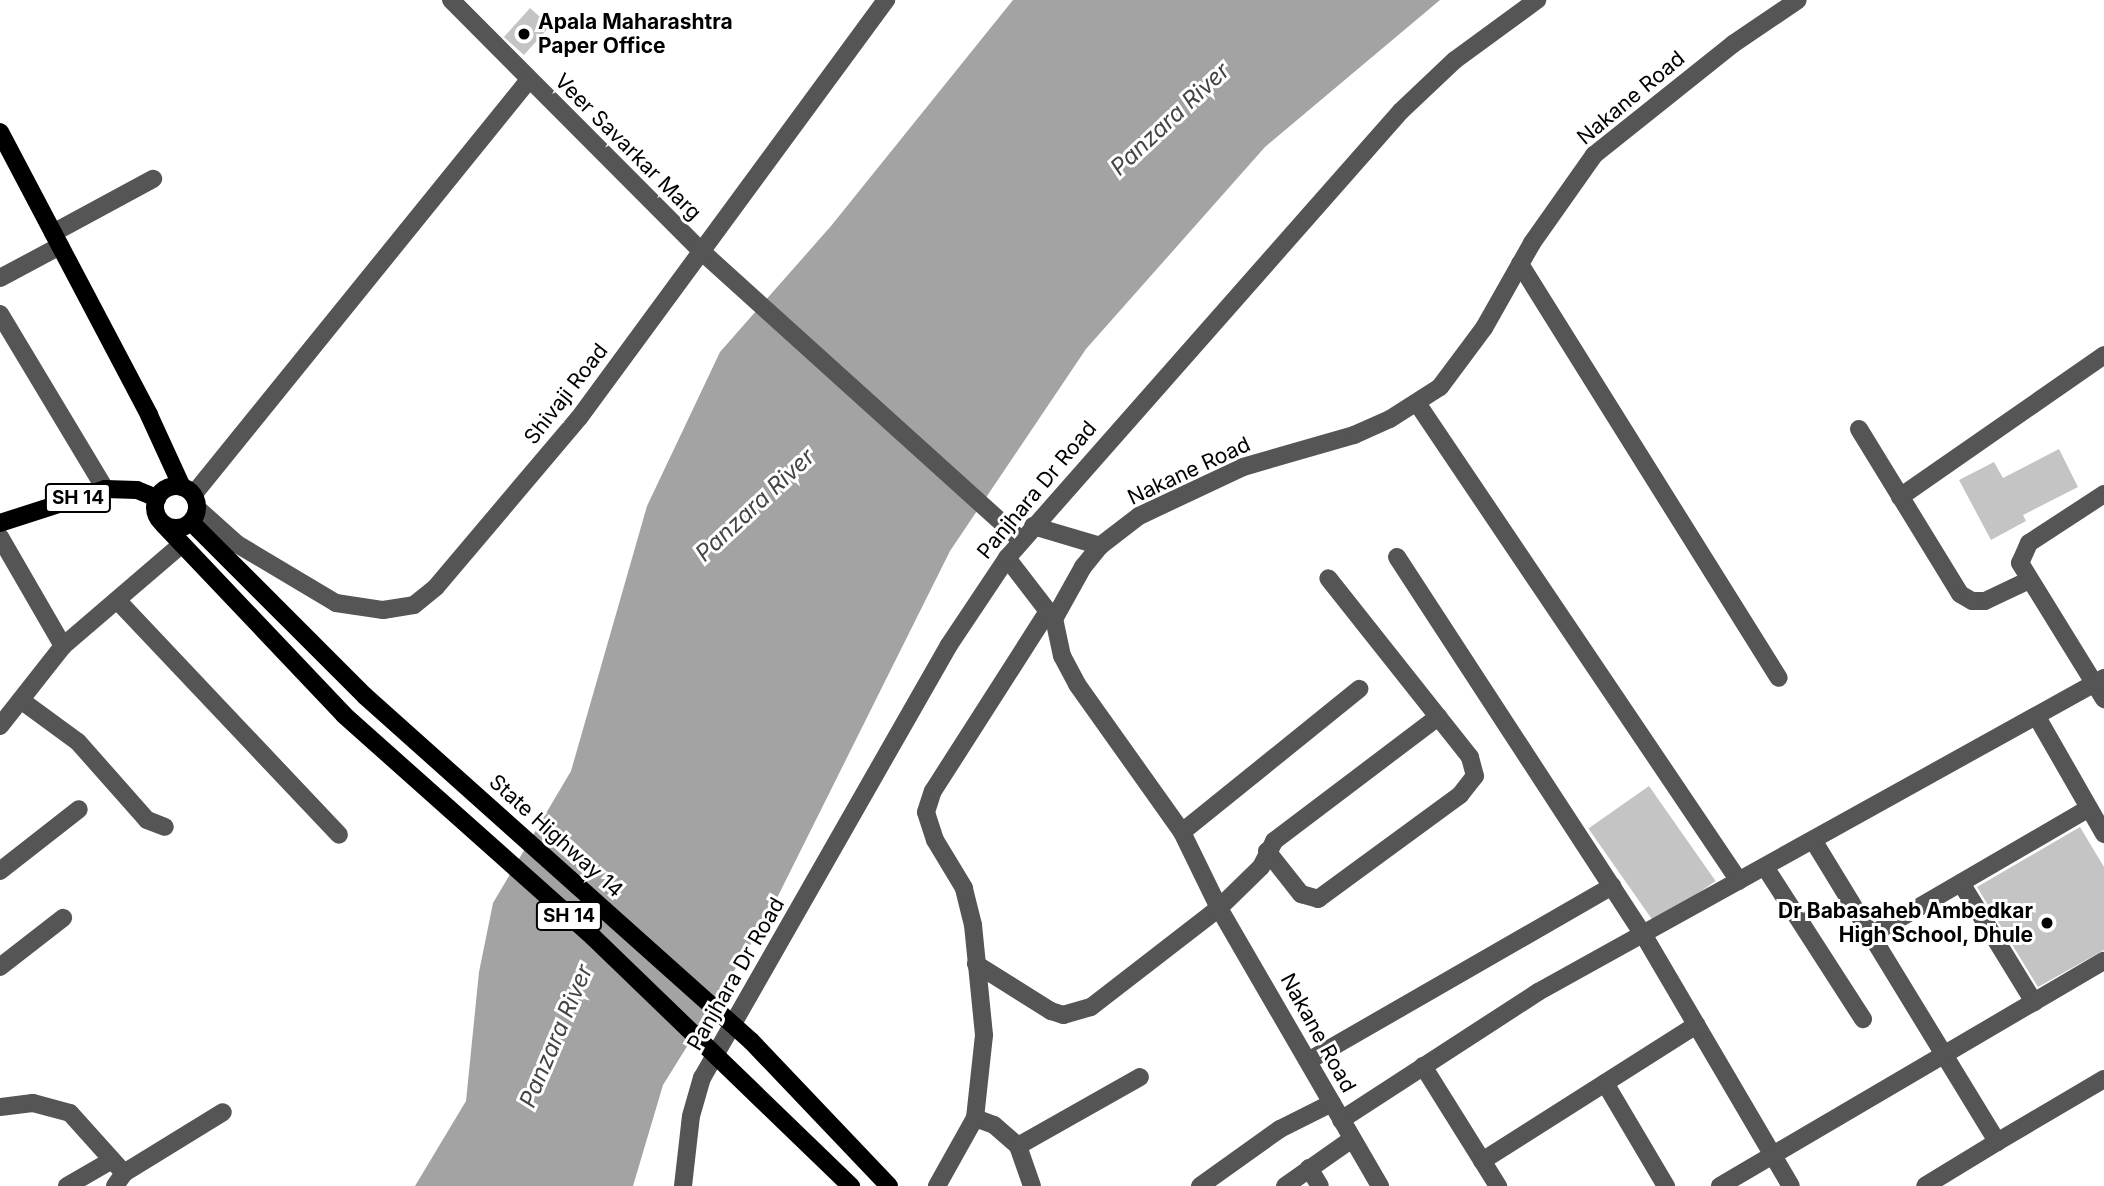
<!DOCTYPE html>
<style>
body{margin:0}
#map{position:relative;width:2104px;height:1186px;overflow:hidden;background:#fff;font-family:Inter,sans-serif}
div>[style]{position:absolute}
[style*='--x']{left:calc(var(--x)*1px);top:calc(var(--y)*1px);width:calc(var(--w)*1px);rotate:calc(var(--a)*1deg)}
.water>*{inset:0;background:#a3a3a3}
.building>*{inset:0;background:#c4c4c4;transform-origin:0 0}
.minor>*{height:18px;margin:-9px;padding:0 9px;transform-origin:9px;border-radius:9px;background:#555}
.major>*{height:18px;margin:-9px;padding:0 9px;transform-origin:9px;border-radius:9px;background:#000}
.major>.ring{margin:-9px;padding:0;box-sizing:content-box;background:none;border:18px solid #000;border-radius:50%}
.dots>*{width:19px;height:19px;translate:-50% -50%;box-sizing:border-box;border:4px solid #fff;border-radius:50%}
span{translate:-50% -50%;white-space:nowrap;text-align:center;line-height:1.15;-webkit-text-stroke:6px #fff;paint-order:stroke}
.shield-label span{padding:2px 5px;background:#fff;border:2px solid;border-radius:5px;-webkit-text-stroke-width:0}
.shield-label{font-size:19px;color:#000;font-weight:700}
.poi-label{font-size:21px;color:#000;font-weight:700}
.left{translate:0 -50%;text-align:left}
.right{translate:-100% -50%;text-align:right}
.street-label{font-size:21px;color:#000}
.water-label{font-size:23px;color:#444;font-style:italic}
</style>
<div id="map">
<div class="water">
<i style="clip-path:polygon(1013px 0,1440px 0,1265px 147px,1086px 349px,950px 551px,767px 918px,663px 1085px,633px 1186px,415px 1186px,466px 1101px,479px 972px,493px 903px,571px 771px,647px 506px,720px 352px,831px 226px)"></i>
</div>
<div class="building">
<i style="left:530px;top:8px;width:27px;height:39px;rotate:42deg"></i>
<i style="clip-path:polygon(2059px 449px,2078px 487px,2023px 515px,2026px 521px,1991px 540px,1959px 480px,1994px 462px,2003px 478px)"></i>
<i style="left:1649px;top:786px;width:116px;height:74px;rotate:55deg"></i>
<i style="clip-path:polygon(2080px 827px,2104px 867px,2104px 950px,2038px 987px,1977px 887px)"></i>
</div>
<div class="minor">
<i style="--x:451;--y:0;--w:353;--a:45.1"></i>
<i style="--x:700;--y:250;--w:433;--a:42.1"></i>
<i style="--x:53;--y:233;--w:114;--a:-28.4"></i>
<i style="--x:1520;--y:264;--w:488;--a:58"></i>
<i style="--x:0;--y:278;--w:68;--a:-28.1"></i>
<i style="--x:0;--y:314;--w:204;--a:59"></i>
<i style="--x:1417;--y:403;--w:576;--a:56.03"></i>
<i style="--x:1859;--y:429;--w:193;--a:58.5"></i>
<i style="--x:1960;--y:594;--w:14;--a:30"></i>
<i style="--x:1972;--y:601;--w:13;--a:0"></i>
<i style="--x:1985;--y:601;--w:47;--a:-25.5"></i>
<i style="--x:2104;--y:494;--w:90;--a:146.8"></i>
<i style="--x:2029;--y:543;--w:22;--a:114"></i>
<i style="--x:2020;--y:563;--w:160;--a:58.3"></i>
<i style="--x:193;--y:495;--w:533;--a:-51.02"></i>
<i style="--x:1900;--y:497;--w:249;--a:-34.8"></i>
<i style="--x:198;--y:509;--w:52;--a:41.9"></i>
<i style="--x:237;--y:544;--w:115;--a:30.8"></i>
<i style="--x:336;--y:603;--w:48;--a:8.5"></i>
<i style="--x:383;--y:610;--w:31;--a:-9"></i>
<i style="--x:414;--y:605;--w:28;--a:-39"></i>
<i style="--x:436;--y:587;--w:221;--a:-49.8"></i>
<i style="--x:579;--y:418;--w:519;--a:-53.7"></i>
<i style="--x:1033;--y:526;--w:70;--a:16.6"></i>
<i style="--x:0;--y:537;--w:126;--a:60"></i>
<i style="--x:1397;--y:557;--w:450;--a:56.9"></i>
<i style="--x:1643;--y:934;--w:292;--a:59.6"></i>
<i style="--x:1007;--y:558;--w:77;--a:52.4"></i>
<i style="--x:117;--y:600;--w:323;--a:46.6"></i>
<i style="--x:22;--y:701;--w:69;--a:36.2"></i>
<i style="--x:78;--y:742;--w:104;--a:48.5"></i>
<i style="--x:147;--y:820;--w:19;--a:21"></i>
<i style="--x:2037;--y:717;--w:135;--a:60.2"></i>
<i style="--x:0;--y:726;--w:102;--a:-51.8"></i>
<i style="--x:63;--y:646;--w:155;--a:-40.6"></i>
<i style="--x:1182;--y:832;--w:228;--a:-38.9"></i>
<i style="--x:1813;--y:840;--w:354;--a:58.6"></i>
<i style="--x:1997;--y:1142;--w:84;--a:148.6"></i>
<i style="--x:1267;--y:851;--w:55;--a:51.7"></i>
<i style="--x:1301;--y:894;--w:18;--a:16"></i>
<i style="--x:1318;--y:899;--w:176;--a:-36.2"></i>
<i style="--x:1460;--y:795;--w:24;--a:-52"></i>
<i style="--x:1475;--y:776;--w:20;--a:-105"></i>
<i style="--x:1470;--y:757;--w:228;--a:-128.4"></i>
<i style="--x:1765;--y:867;--w:181;--a:57.2"></i>
<i style="--x:0;--y:871;--w:100;--a:-38.1"></i>
<i style="--x:1961;--y:883;--w:140;--a:58.5"></i>
<i style="--x:1871;--y:935;--w:252;--a:-30.2"></i>
<i style="--x:976;--y:964;--w:89;--a:32.1"></i>
<i style="--x:1051;--y:1011;--w:13;--a:18"></i>
<i style="--x:1063;--y:1015;--w:29;--a:-16"></i>
<i style="--x:1091;--y:1007;--w:162;--a:-37.7"></i>
<i style="--x:1219;--y:908;--w:59;--a:-44.3"></i>
<i style="--x:1261;--y:867;--w:29;--a:-63"></i>
<i style="--x:1274;--y:841;--w:206;--a:-37.1"></i>
<i style="--x:0;--y:967;--w:80;--a:-37.9"></i>
<i style="--x:1308;--y:1061;--w:351;--a:-29.9"></i>
<i style="--x:1423;--y:1066;--w:142;--a:58"></i>
<i style="--x:1605;--y:1083;--w:120;--a:59.4"></i>
<i style="--x:0;--y:1107;--w:33;--a:-7"></i>
<i style="--x:33;--y:1103;--w:38;--a:15"></i>
<i style="--x:70;--y:1113;--w:81;--a:48"></i>
<i style="--x:975;--y:1118;--w:20;--a:20"></i>
<i style="--x:994;--y:1125;--w:32;--a:41"></i>
<i style="--x:1018;--y:1146;--w:42;--a:70.7"></i>
<i style="--x:1341;--y:1120;--w:235;--a:-33"></i>
<i style="--x:1538;--y:992;--w:647;--a:-29.02"></i>
<i style="--x:1997;--y:1142;--w:124;--a:-30.5"></i>
<i style="--x:1018;--y:1146;--w:140;--a:-29.5"></i>
<i style="--x:1482;--y:1161;--w:254;--a:-32.4"></i>
<i style="--x:1309;--y:1168;--w:21;--a:59"></i>
<i style="--x:67;--y:1186;--w:52;--a:-30"></i>
<i style="--x:115;--y:1186;--w:16;--a:-55"></i>
<i style="--x:124;--y:1173;--w:116;--a:-31.6"></i>
<i style="--x:683;--y:1186;--w:70;--a:-83.5"></i>
<i style="--x:691;--y:1116;--w:40;--a:-74"></i>
<i style="--x:702;--y:1078;--w:498;--a:-60.3"></i>
<i style="--x:949;--y:645;--w:105;--a:-56.3"></i>
<i style="--x:1007;--y:558;--w:596;--a:-48.61"></i>
<i style="--x:1401;--y:111;--w:74;--a:-43.4"></i>
<i style="--x:1455;--y:60;--w:102;--a:-36.2"></i>
<i style="--x:937;--y:1186;--w:78;--a:-60.8"></i>
<i style="--x:975;--y:1118;--w:83;--a:-83.8"></i>
<i style="--x:984;--y:1035;--w:111;--a:-95.7"></i>
<i style="--x:973;--y:925;--w:38;--a:-104"></i>
<i style="--x:964;--y:888;--w:56;--a:-121.1"></i>
<i style="--x:935;--y:840;--w:29;--a:-108"></i>
<i style="--x:926;--y:812;--w:22;--a:-72"></i>
<i style="--x:933;--y:791;--w:214;--a:-57.4"></i>
<i style="--x:1200;--y:1186;--w:98;--a:-35.5"></i>
<i style="--x:1280;--y:1129;--w:58;--a:-26.6"></i>
<i style="--x:1285;--y:1186;--w:82;--a:-35"></i>
<i style="--x:1380;--y:1186;--w:321;--a:-120.1"></i>
<i style="--x:1219;--y:908;--w:85;--a:-116"></i>
<i style="--x:1182;--y:832;--w:181;--a:-125.4"></i>
<i style="--x:1077;--y:684;--w:32;--a:-118"></i>
<i style="--x:1062;--y:656;--w:38;--a:-102"></i>
<i style="--x:1054;--y:619;--w:60;--a:-60.9"></i>
<i style="--x:1083;--y:567;--w:27;--a:-51"></i>
<i style="--x:1100;--y:546;--w:49;--a:-37.6"></i>
<i style="--x:1139;--y:516;--w:115;--a:-25.2"></i>
<i style="--x:1243;--y:467;--w:116;--a:-16.1"></i>
<i style="--x:1354;--y:435;--w:39;--a:-24"></i>
<i style="--x:1390;--y:419;--w:59;--a:-32.6"></i>
<i style="--x:1440;--y:387;--w:74;--a:-53.3"></i>
<i style="--x:1484;--y:328;--w:98;--a:-60.5"></i>
<i style="--x:1532;--y:243;--w:108;--a:-54.8"></i>
<i style="--x:1594;--y:155;--w:178;--a:-38.6"></i>
<i style="--x:1733;--y:44;--w:78;--a:-34.1"></i>
<i style="--x:1720;--y:1186;--w:445;--a:-30.4"></i>
</div>
<div class="major">
<i style="--x:0;--y:132;--w:320;--a:62.2"></i>
<i style="--x:149;--y:415;--w:79;--a:65.4"></i>
<i class="ring" style="left:155px;top:486px;width:24px;height:24px"></i>
<i style="--x:0;--y:523;--w:110;--a:-17.9"></i>
<i style="--x:105;--y:489;--w:32;--a:2"></i>
<i style="--x:137;--y:490;--w:22;--a:22"></i>
<i style="--x:192;--y:523;--w:245;--a:45"></i>
<i style="--x:365;--y:696;--w:518;--a:41.79"></i>
<i style="--x:751;--y:1041;--w:200;--a:46.4"></i>
<i style="--x:163;--y:524;--w:263;--a:46.5"></i>
<i style="--x:344;--y:715;--w:334;--a:41.7"></i>
<i style="--x:593;--y:937;--w:359;--a:44"></i>
</div>
<div class="dots">
<i style="left:524px;top:34px;background:#000"></i>
<i style="left:2047px;top:923px;background:#000"></i>
</div>
<div class="shield-label">
<span style="left:78px;top:498px">SH 14</span>
<span style="left:569px;top:916px">SH 14</span>
</div>
<div class="poi-label">
<span class="left" style="left:538px;top:34px">Apala Maharashtra<br>Paper Office</span>
<span class="right" style="left:2033px;top:923px">Dr Babasaheb Ambedkar<br>High School, Dhule</span>
</div>
<div class="street-label">
<span style="left:1631px;top:98px;rotate:-40deg">Nakane Road</span>
<span style="left:628px;top:147px;rotate:45deg">Veer Savarkar Marg</span>
<span style="left:566px;top:394px;rotate:-52deg">Shivaji Road</span>
<span style="left:1189px;top:471px;rotate:-25deg">Nakane Road</span>
<span style="left:1037px;top:490px;rotate:-50deg">Panjhara Dr Road</span>
<span style="left:556px;top:836px;rotate:42deg">State Highway 14</span>
<span style="left:736px;top:974px;rotate:-60deg">Panjhara Dr Road</span>
<span style="left:1318px;top:1033px;rotate:61deg">Nakane Road</span>
</div>
<div class="water-label">
<span style="left:1170px;top:119px;rotate:-43deg">Panzara River</span>
<span style="left:755px;top:505px;rotate:-43deg">Panzara River</span>
<span style="left:556px;top:1036px;rotate:-67deg">Panzara River</span>
</div>
</div>
